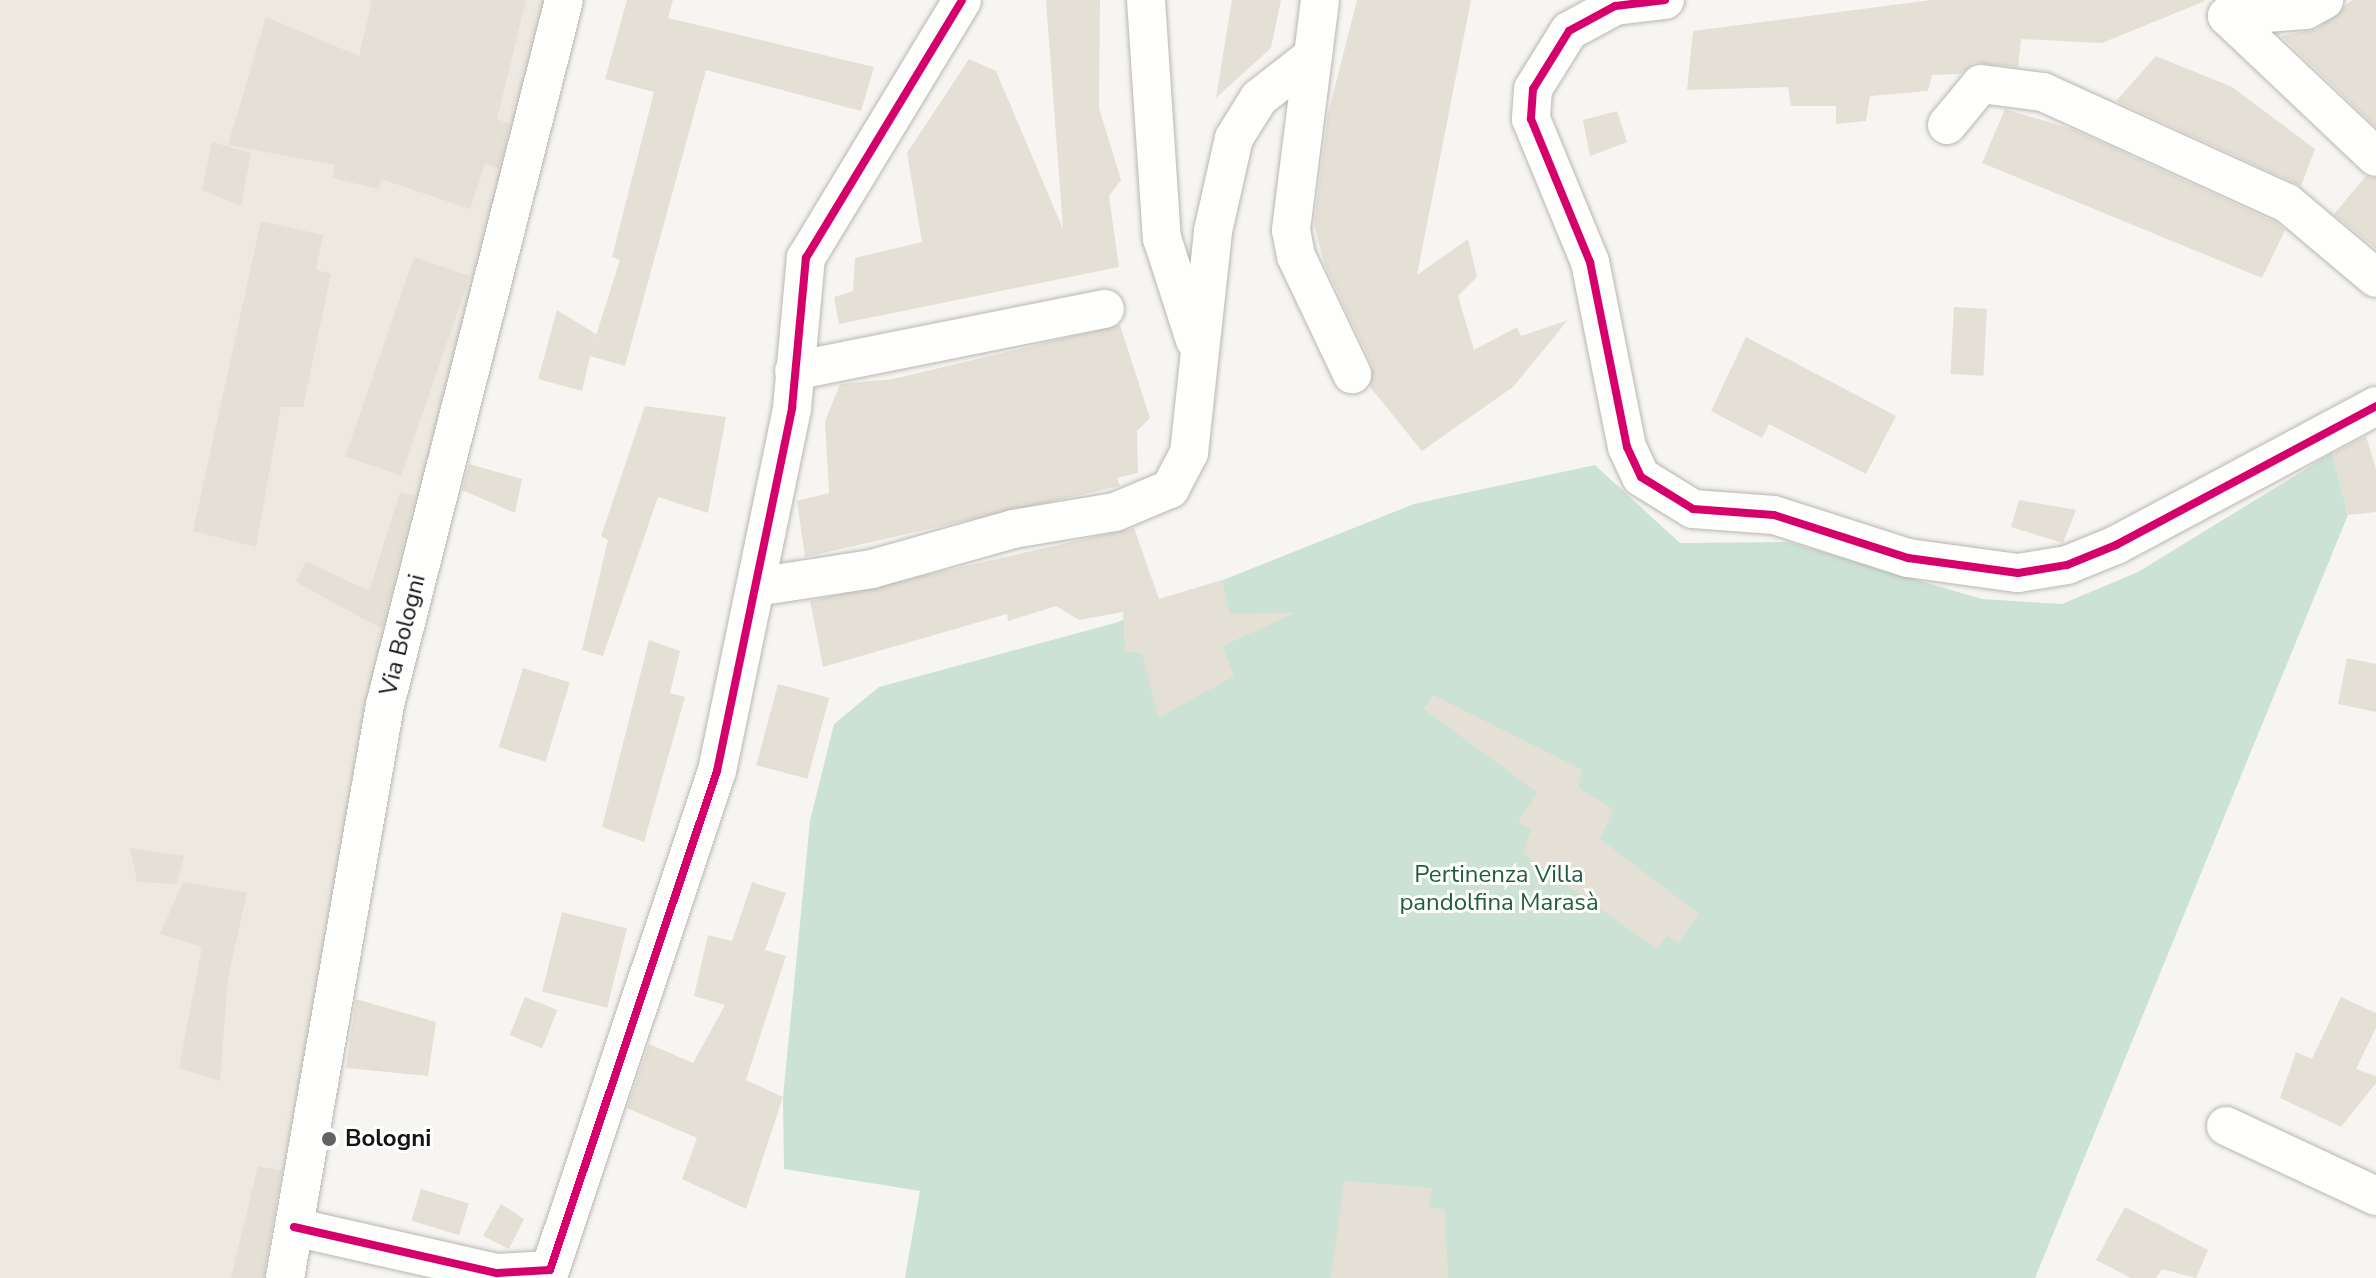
<!DOCTYPE html>
<meta charset="utf-8">
<style>
body{margin:0}
#map{position:relative;width:2376px;height:1278px;overflow:hidden;background:#f7f5f2;font-family:"Nunito Sans",sans-serif}
div>[style]{position:absolute}
[style*='--x']{left:calc(var(--x)*1px);top:calc(var(--y)*1px);width:calc(var(--w)*1px);rotate:calc(var(--a)*1deg)}
.built>*{inset:0;background:#ede9e0}
.green>*{inset:0;background:#cce2d4}
.building>*{inset:0;background:#e5e0d5;transform-origin:0 0}
.roads{filter:drop-shadow(0 0 2px #b8b6b4) drop-shadow(0 0 2px #b8b6b4)}
.minor>*{height:38px;margin:-19px;padding:0 19px;transform-origin:19px;border-radius:19px;background:#fefefd}
.cycleway>*{height:8px;margin:-4px;padding:0 4px;transform-origin:4px;border-radius:4px;background:#d6006c}
.dots>*{width:22px;height:22px;translate:-50% -50%;box-sizing:border-box;border:4px solid #fff;border-radius:50%}
span{translate:-50% -50%;white-space:nowrap;text-align:center;line-height:1.15;-webkit-text-stroke:6px #fff;paint-order:stroke}
.street-label{font-size:24px;color:#161413}
.park-label{font-size:24px;color:#1f5d41}
.poi-label{font-size:24px;color:#161413;font-weight:700}
.left{translate:0 -50%;text-align:left}
</style>
<div id="map">
<div class="built">
<i style="clip-path:polygon(0 0,551px 0,386px 624px,263px 1278px,0 1278px)"></i>
</div>
<div class="green">
<i style="clip-path:polygon(2332px 453px,2348px 515px,2035px 1278px,905px 1278px,920px 1191px,784px 1169px,783px 1097px,810px 821px,834px 724px,879px 687px,1115px 623px,1414px 504px,1595px 465px,1680px 543px,1788px 542px,1982px 599px,2062px 604px,2138px 572px)"></i>
</div>
<div class="building">
<i style="clip-path:polygon(372px 0,526px 0,497px 119px,510px 124px,499px 168px,485px 164px,470px 209px,381px 179px,379px 189px,332px 178px,335px 165px,228px 145px,266px 17px,359px 56px)"></i>
<i style="clip-path:polygon(627px 0,673px 0,668px 18px,874px 67px,861px 111px,706px 70px,625px 366px,590px 356px,582px 391px,538px 379px,557px 310px,596px 334px,592px 348px,620px 260px,612px 257px,654px 92px,605px 79px)"></i>
<i style="clip-path:polygon(1046px 0,1100px 0,1099px 108px,1121px 180px,1109px 196px,1119px 267px,839px 324px,834px 297px,853px 291px,855px 258px,922px 242px,907px 153px,969px 59px,996px 71px,1063px 229px)"></i>
<i style="clip-path:polygon(1232px 0,1281px 0,1271px 48px,1216px 98px)"></i>
<i style="clip-path:polygon(1357px 0,1471px 0,1417px 275px,1468px 239px,1477px 277px,1458px 296px,1474px 350px,1517px 327px,1521px 336px,1568px 320px,1513px 387px,1422px 451px,1370px 387px,1372px 365px,1324px 263px,1314px 224px,1328px 114px)"></i>
<i style="clip-path:polygon(1931px 0,2204px 0,2205px 1px,2102px 43px,2021px 39px,2018px 67px,1974px 63px,1960px 74px,1932px 75px,1928px 91px,1870px 96px,1866px 121px,1836px 124px,1836px 106px,1791px 106px,1788px 87px,1687px 90px,1693px 31px)"></i>
<i style="clip-path:polygon(2352px 0,2376px 0,2376px 127px,2281px 36px,2317px 29px)"></i>
<i style="clip-path:polygon(2156px 56px,2232px 87px,2315px 149px,2301px 186px,2116px 101px)"></i>
<i style="clip-path:polygon(2005px 109px,2072px 129px,2275px 222px,2285px 230px,2262px 278px,1982px 163px)"></i>
<i style="clip-path:polygon(1617px 111px,1627px 142px,1590px 156px,1583px 120px)"></i>
<i style="clip-path:polygon(212px 142px,251px 153px,241px 206px,202px 190px)"></i>
<i style="clip-path:polygon(2366px 176px,2376px 178px,2376px 249px,2334px 214px)"></i>
<i style="clip-path:polygon(261px 221px,323px 235px,316px 270px,331px 274px,303px 407px,281px 407px,256px 547px,193px 531px)"></i>
<i style="left:414px;top:257px;width:59px;height:211px;rotate:19deg"></i>
<i style="left:1954px;top:307px;width:33px;height:67px;rotate:3deg"></i>
<i style="clip-path:polygon(1120px 325px,1150px 418px,1137px 431px,1138px 473px,1117px 478px,1120px 486px,805px 557px,797px 501px,829px 493px,825px 421px,840px 384px,893px 379px)"></i>
<i style="clip-path:polygon(1746px 337px,1896px 416px,1866px 474px,1769px 424px,1762px 438px,1711px 411px)"></i>
<i style="clip-path:polygon(645px 406px,726px 417px,708px 513px,658px 497px,603px 656px,582px 650px,608px 540px,601px 536px)"></i>
<i style="clip-path:polygon(2366px 436px,2376px 469px,2376px 512px,2348px 515px,2332px 454px)"></i>
<i style="clip-path:polygon(469px 464px,522px 479px,515px 513px,462px 490px)"></i>
<i style="clip-path:polygon(400px 492px,415px 496px,382px 629px,296px 582px,306px 561px,369px 591px)"></i>
<i style="clip-path:polygon(2019px 500px,2076px 510px,2063px 543px,2011px 527px)"></i>
<i style="clip-path:polygon(1134px 528px,1159px 599px,1222px 580px,1230px 614px,1295px 613px,1222px 646px,1234px 676px,1158px 718px,1142px 653px,1125px 652px,1123px 612px,1079px 620px,1056px 606px,1008px 621px,1007px 614px,823px 667px,810px 601px)"></i>
<i style="clip-path:polygon(649px 640px,680px 651px,670px 693px,685px 697px,644px 842px,602px 827px)"></i>
<i style="clip-path:polygon(2347px 658px,2376px 664px,2376px 712px,2338px 704px)"></i>
<i style="left:523px;top:668px;width:49px;height:83px;rotate:17deg"></i>
<i style="left:778px;top:684px;width:53px;height:84px;rotate:15deg"></i>
<i style="clip-path:polygon(1433px 695px,1582px 770px,1578px 787px,1613px 809px,1600px 839px,1699px 914px,1678px 943px,1667px 935px,1657px 949px,1523px 854px,1531px 829px,1518px 822px,1538px 793px,1424px 709px)"></i>
<i style="clip-path:polygon(130px 848px,184px 856px,177px 884px,137px 882px)"></i>
<i style="clip-path:polygon(183px 882px,247px 893px,228px 978px,220px 1081px,179px 1068px,202px 947px,160px 934px)"></i>
<i style="clip-path:polygon(752px 882px,786px 893px,765px 950px,786px 956px,746px 1080px,783px 1097px,746px 1209px,682px 1179px,697px 1138px,627px 1108px,649px 1044px,693px 1063px,725px 1005px,694px 996px,708px 935px,732px 941px)"></i>
<i style="left:562px;top:912px;width:67px;height:82px;rotate:14deg"></i>
<i style="left:525px;top:997px;width:35px;height:41px;rotate:22deg"></i>
<i style="clip-path:polygon(2341px 997px,2376px 1013px,2376px 1028px,2356px 1069px,2376px 1076px,2376px 1083px,2341px 1127px,2280px 1098px,2296px 1052px,2312px 1059px)"></i>
<i style="clip-path:polygon(356px 999px,436px 1022px,428px 1076px,346px 1068px)"></i>
<i style="clip-path:polygon(258px 1166px,281px 1171px,264px 1278px,231px 1278px)"></i>
<i style="clip-path:polygon(1344px 1181px,1432px 1188px,1428px 1208px,1445px 1209px,1448px 1278px,1331px 1278px)"></i>
<i style="left:421px;top:1189px;width:50px;height:33px;rotate:17deg"></i>
<i style="clip-path:polygon(501px 1204px,524px 1219px,509px 1249px,483px 1236px)"></i>
<i style="clip-path:polygon(2125px 1207px,2208px 1250px,2196px 1278px,2162px 1269px,2156px 1278px,2131px 1278px,2096px 1260px)"></i>
</div>
<div class="roads">
<div class="minor">
<i style="--x:1146;--y:0;--w:239;--a:86.2"></i>
<i style="--x:1162;--y:238;--w:107;--a:72.1"></i>
<i style="--x:1320;--y:0;--w:232;--a:97.2"></i>
<i style="--x:1291;--y:230;--w:26;--a:79"></i>
<i style="--x:1296;--y:256;--w:131;--a:64.6"></i>
<i style="--x:1665;--y:0;--w:50;--a:173.2"></i>
<i style="--x:1615;--y:6;--w:52;--a:151.5"></i>
<i style="--x:1569;--y:31;--w:68;--a:121.8"></i>
<i style="--x:1533;--y:89;--w:30;--a:94"></i>
<i style="--x:1531;--y:119;--w:155;--a:67.6"></i>
<i style="--x:1590;--y:262;--w:189;--a:78.7"></i>
<i style="--x:1627;--y:447;--w:33;--a:65"></i>
<i style="--x:1641;--y:477;--w:61;--a:31.6"></i>
<i style="--x:1693;--y:509;--w:81;--a:4.2"></i>
<i style="--x:1774;--y:515;--w:141;--a:17.8"></i>
<i style="--x:1908;--y:558;--w:111;--a:7.8"></i>
<i style="--x:2018;--y:573;--w:50;--a:-9.3"></i>
<i style="--x:2067;--y:565;--w:53;--a:-22.2"></i>
<i style="--x:2116;--y:545;--w:295;--a:-28.1"></i>
<i style="--x:2227;--y:16;--w:205;--a:43.4"></i>
<i style="--x:2227;--y:16;--w:79;--a:-4.3"></i>
<i style="--x:2306;--y:10;--w:21;--a:-29"></i>
<i style="--x:1947;--y:125;--w:53;--a:-50.3"></i>
<i style="--x:1981;--y:84;--w:63;--a:7.4"></i>
<i style="--x:2043;--y:92;--w:268;--a:24.5"></i>
<i style="--x:2287;--y:203;--w:116;--a:40.1"></i>
<i style="--x:794;--y:371;--w:317;--a:-11.3"></i>
<i style="--x:756;--y:587;--w:117;--a:-8.8"></i>
<i style="--x:872;--y:569;--w:147;--a:-15.8"></i>
<i style="--x:1013;--y:529;--w:103;--a:-9.5"></i>
<i style="--x:1115;--y:512;--w:60;--a:-22.7"></i>
<i style="--x:1170;--y:489;--w:41;--a:-62.2"></i>
<i style="--x:1189;--y:453;--w:223;--a:-83.8"></i>
<i style="--x:1213;--y:231;--w:95;--a:-77.3"></i>
<i style="--x:1234;--y:138;--w:47;--a:-58"></i>
<i style="--x:1259;--y:98;--w:68;--a:-37.9"></i>
<i style="--x:2226;--y:1126;--w:166;--a:25"></i>
<i style="--x:294;--y:1227;--w:208;--a:12.8"></i>
<i style="--x:497;--y:1273;--w:53;--a:-3.2"></i>
<i style="--x:550;--y:1270;--w:526;--a:-71.5"></i>
<i style="--x:717;--y:771;--w:371;--a:-78.3"></i>
<i style="--x:792;--y:408;--w:151;--a:-84.7"></i>
<i style="--x:806;--y:258;--w:301;--a:-58.8"></i>
<i style="--x:285;--y:1278;--w:582;--a:-80.1"></i>
<i style="--x:385;--y:705;--w:727;--a:-75.75"></i>
</div>
</div>
<div class="cycleway">
<i style="--x:1665;--y:0;--w:50;--a:173.2"></i>
<i style="--x:1615;--y:6;--w:52;--a:151.5"></i>
<i style="--x:1569;--y:31;--w:68;--a:121.8"></i>
<i style="--x:1533;--y:89;--w:30;--a:94"></i>
<i style="--x:1531;--y:119;--w:155;--a:67.6"></i>
<i style="--x:1590;--y:262;--w:189;--a:78.7"></i>
<i style="--x:1627;--y:447;--w:33;--a:65"></i>
<i style="--x:1641;--y:477;--w:61;--a:31.6"></i>
<i style="--x:1693;--y:509;--w:81;--a:4.2"></i>
<i style="--x:1774;--y:515;--w:141;--a:17.8"></i>
<i style="--x:1908;--y:558;--w:111;--a:7.8"></i>
<i style="--x:2018;--y:573;--w:50;--a:-9.3"></i>
<i style="--x:2067;--y:565;--w:53;--a:-22.2"></i>
<i style="--x:2116;--y:545;--w:295;--a:-28.1"></i>
<i style="--x:294;--y:1227;--w:208;--a:12.8"></i>
<i style="--x:497;--y:1273;--w:53;--a:-3.2"></i>
<i style="--x:550;--y:1270;--w:526;--a:-71.5"></i>
<i style="--x:717;--y:771;--w:371;--a:-78.3"></i>
<i style="--x:792;--y:408;--w:151;--a:-84.7"></i>
<i style="--x:806;--y:258;--w:301;--a:-58.8"></i>
</div>
<div class="dots">
<i style="left:329px;top:1139px;background:#656361"></i>
</div>
<div class="street-label">
<span style="left:403px;top:635px;rotate:-76deg">Via Bologni</span>
</div>
<div class="park-label">
<span style="left:1499px;top:889px">Pertinenza Villa<br>pandolfina Marasà</span>
</div>
<div class="poi-label">
<span class="left" style="left:345px;top:1139px">Bologni</span>
</div>
</div>
